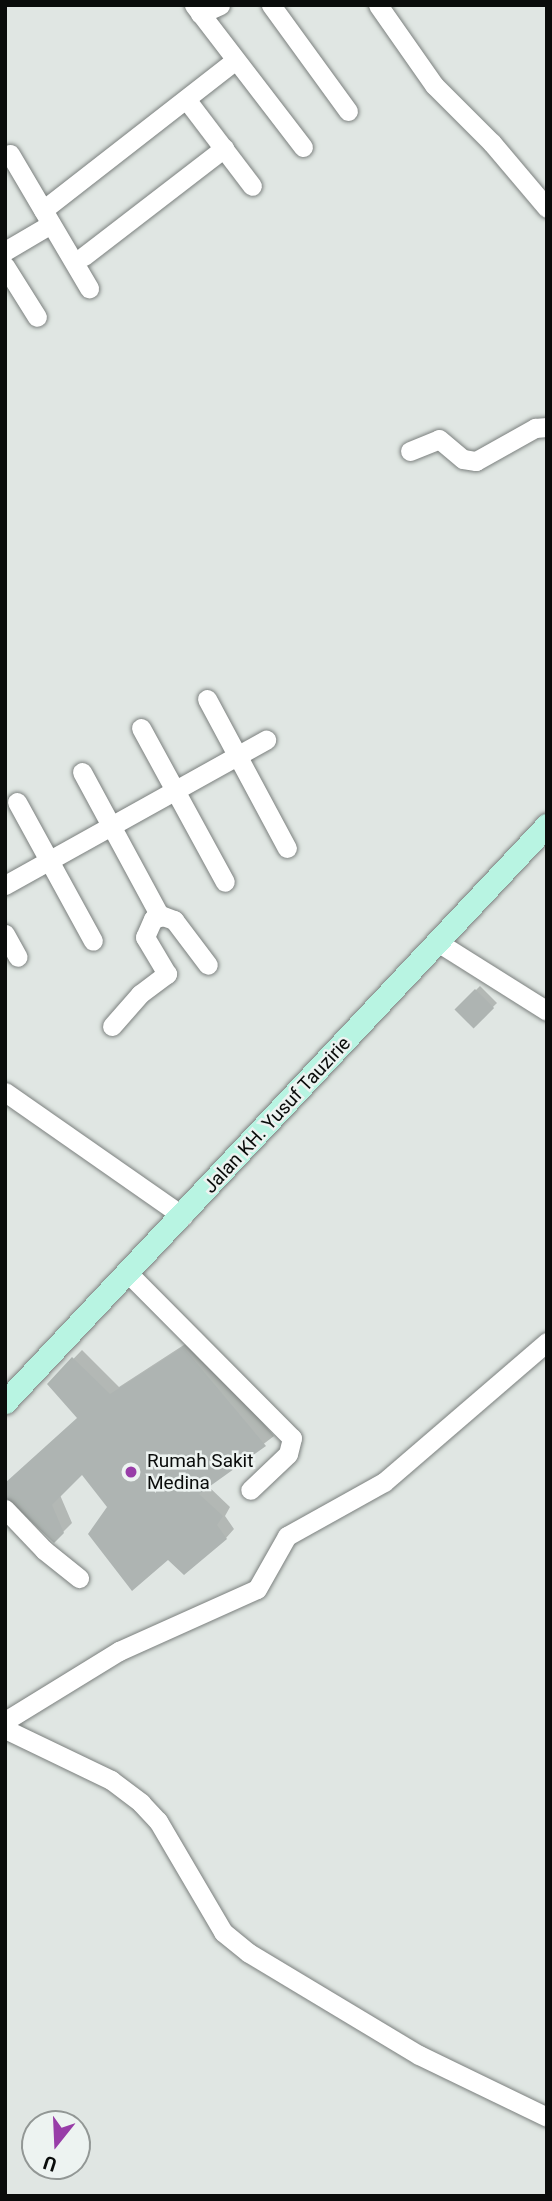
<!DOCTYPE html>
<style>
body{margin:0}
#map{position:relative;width:552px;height:2201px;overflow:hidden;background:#e0e6e3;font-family:Roboto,sans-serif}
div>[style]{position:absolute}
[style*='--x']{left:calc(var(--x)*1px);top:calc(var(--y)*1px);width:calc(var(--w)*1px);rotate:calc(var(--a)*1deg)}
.shadow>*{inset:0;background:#0003;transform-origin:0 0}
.building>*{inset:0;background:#aeb4b2;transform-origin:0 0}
.roads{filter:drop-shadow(0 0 2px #7b807e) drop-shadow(0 0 2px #7b807e)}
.minor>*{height:19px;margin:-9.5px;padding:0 9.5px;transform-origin:9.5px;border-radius:9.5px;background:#fff}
.major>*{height:23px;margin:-11.5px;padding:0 11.5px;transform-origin:11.5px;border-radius:11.5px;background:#b8f4e2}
.dots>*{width:19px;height:19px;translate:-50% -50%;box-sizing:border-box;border:4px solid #edf3f1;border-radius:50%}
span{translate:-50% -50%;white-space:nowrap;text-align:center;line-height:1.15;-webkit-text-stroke:5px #edf3f1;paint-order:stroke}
.street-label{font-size:19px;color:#0a0c0b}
.poi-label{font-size:19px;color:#0a0c0b}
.left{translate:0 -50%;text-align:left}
.frame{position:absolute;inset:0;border:7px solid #0a0c0b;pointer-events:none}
.north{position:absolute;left:21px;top:2110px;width:70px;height:70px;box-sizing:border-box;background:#edf3f1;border:2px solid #929795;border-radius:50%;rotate:198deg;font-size:19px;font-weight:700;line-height:28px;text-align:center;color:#0a0c0b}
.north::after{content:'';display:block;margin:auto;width:24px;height:32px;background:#983da8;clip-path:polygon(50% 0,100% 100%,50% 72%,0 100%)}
</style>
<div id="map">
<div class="shadow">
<i style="left:480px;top:986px;width:24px;height:32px;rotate:45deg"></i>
<i style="clip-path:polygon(193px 1339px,274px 1436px,208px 1486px,230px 1507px,225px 1516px,234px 1529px,226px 1538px,109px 1507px,82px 1472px,60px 1495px,72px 1523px,63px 1532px,5px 1495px,79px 1418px,49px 1384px,82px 1350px,119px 1387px)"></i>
</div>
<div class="building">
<i style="left:475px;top:989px;width:27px;height:29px;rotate:45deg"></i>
<i style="clip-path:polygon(183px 1347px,266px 1446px,199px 1494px,223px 1516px,217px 1525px,227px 1539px,184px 1575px,168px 1560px,132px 1591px,88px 1534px,107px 1507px,82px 1475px,52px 1505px,64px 1533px,54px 1543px,5px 1497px,5px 1483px,77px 1418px,47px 1384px,72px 1357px,110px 1394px)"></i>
</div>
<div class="roads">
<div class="minor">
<i style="--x:194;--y:5;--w:179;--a:52.5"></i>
<i style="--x:271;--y:5;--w:131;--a:54"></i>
<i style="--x:378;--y:5;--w:98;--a:55"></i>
<i style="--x:434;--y:85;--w:82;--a:45"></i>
<i style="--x:492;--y:143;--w:85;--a:49.8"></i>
<i style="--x:200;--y:14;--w:22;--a:-24"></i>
<i style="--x:186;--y:99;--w:109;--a:52.8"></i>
<i style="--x:10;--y:154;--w:156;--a:59.5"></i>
<i style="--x:43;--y:210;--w:244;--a:-37.9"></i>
<i style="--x:5;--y:251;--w:53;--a:-30.4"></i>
<i style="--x:84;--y:256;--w:177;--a:-37.6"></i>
<i style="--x:5;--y:266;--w:60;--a:57.9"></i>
<i style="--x:410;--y:451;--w:31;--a:-22"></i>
<i style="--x:439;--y:439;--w:31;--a:40"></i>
<i style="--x:463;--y:459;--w:13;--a:9"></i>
<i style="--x:476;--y:461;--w:68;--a:-29.2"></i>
<i style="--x:535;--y:428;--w:12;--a:-5"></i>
<i style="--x:207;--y:699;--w:169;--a:61.8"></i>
<i style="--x:141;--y:728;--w:175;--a:61.4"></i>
<i style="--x:82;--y:772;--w:164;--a:61.6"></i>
<i style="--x:17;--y:802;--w:158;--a:61.3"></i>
<i style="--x:5;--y:885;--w:299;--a:-29.1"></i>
<i style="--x:5;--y:934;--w:26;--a:61"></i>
<i style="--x:436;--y:941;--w:131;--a:32.2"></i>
<i style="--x:112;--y:1026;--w:43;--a:-48.8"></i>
<i style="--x:140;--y:994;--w:34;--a:-37"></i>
<i style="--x:167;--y:974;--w:43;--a:-120.7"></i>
<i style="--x:145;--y:937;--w:20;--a:-66"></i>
<i style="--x:153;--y:919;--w:10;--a:-17"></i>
<i style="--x:163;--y:916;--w:12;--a:20"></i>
<i style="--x:174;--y:920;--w:56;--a:52.9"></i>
<i style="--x:5;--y:1092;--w:217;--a:34.9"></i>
<i style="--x:127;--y:1272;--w:234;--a:45.2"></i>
<i style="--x:292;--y:1438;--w:16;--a:104"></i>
<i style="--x:288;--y:1454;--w:52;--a:136.5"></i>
<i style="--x:5;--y:1509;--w:57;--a:46.4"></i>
<i style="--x:44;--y:1550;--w:45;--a:38.7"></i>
<i style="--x:5;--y:1721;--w:134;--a:-31.6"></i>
<i style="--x:119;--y:1651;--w:151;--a:-24.2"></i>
<i style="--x:257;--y:1589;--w:61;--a:-60.5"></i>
<i style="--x:287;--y:1536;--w:111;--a:-29.1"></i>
<i style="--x:384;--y:1482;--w:215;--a:-40.7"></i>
<i style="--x:5;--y:1729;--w:118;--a:25.7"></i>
<i style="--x:111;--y:1780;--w:38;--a:37"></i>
<i style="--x:141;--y:1803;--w:25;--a:47"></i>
<i style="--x:158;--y:1821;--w:129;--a:59.6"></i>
<i style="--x:223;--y:1932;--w:33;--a:39"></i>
<i style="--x:249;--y:1953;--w:198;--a:31"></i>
<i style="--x:419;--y:2055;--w:142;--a:25.8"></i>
</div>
<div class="major">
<i style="--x:5;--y:1402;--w:792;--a:-46.79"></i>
</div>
</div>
<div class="dots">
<i style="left:131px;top:1472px;background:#983da8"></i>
</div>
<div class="street-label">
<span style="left:277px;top:1115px;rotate:-47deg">Jalan KH. Yusuf Tauzirie</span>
</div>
<div class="poi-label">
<span class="left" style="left:147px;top:1472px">Rumah Sakit<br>Medina</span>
</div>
<div class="frame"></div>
<div class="north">U</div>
</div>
